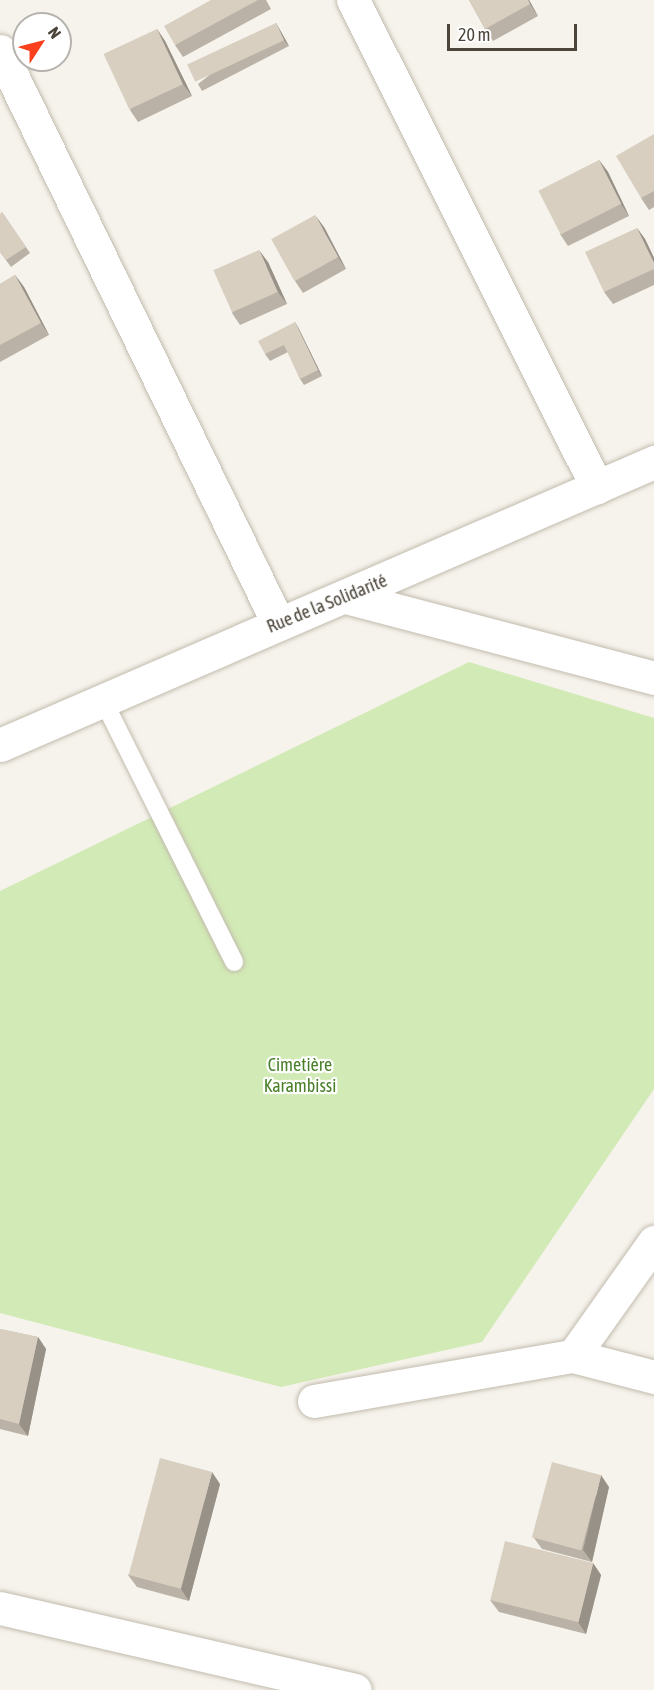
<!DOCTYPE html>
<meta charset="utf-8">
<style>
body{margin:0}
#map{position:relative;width:654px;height:1690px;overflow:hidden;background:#f6f3ec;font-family:"Asap Condensed",sans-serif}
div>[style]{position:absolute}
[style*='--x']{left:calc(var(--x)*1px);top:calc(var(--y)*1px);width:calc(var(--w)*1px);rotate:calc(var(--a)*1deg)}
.green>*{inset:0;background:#d2eab5}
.roads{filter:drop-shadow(0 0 2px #c2bbae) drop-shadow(0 0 2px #c2bbae)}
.service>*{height:18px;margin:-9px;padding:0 9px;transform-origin:9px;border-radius:9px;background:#fff}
.minor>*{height:33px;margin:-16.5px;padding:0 16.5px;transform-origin:16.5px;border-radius:16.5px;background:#fff}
.tertiary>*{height:33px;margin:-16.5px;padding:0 16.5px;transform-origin:16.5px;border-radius:16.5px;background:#fff}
.wall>*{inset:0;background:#bab2a6}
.shaded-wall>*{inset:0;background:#979187}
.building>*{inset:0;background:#d8cfc1;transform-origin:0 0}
span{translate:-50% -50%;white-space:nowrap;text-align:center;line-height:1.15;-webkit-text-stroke:4.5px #fff;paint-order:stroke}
.street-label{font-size:18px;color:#4b4439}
.park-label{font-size:18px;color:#4a7f2a}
.north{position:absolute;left:12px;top:12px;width:60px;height:60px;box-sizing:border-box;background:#fff;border:2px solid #b7b4b0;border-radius:50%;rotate:54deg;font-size:16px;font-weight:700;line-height:24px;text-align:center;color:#4b4439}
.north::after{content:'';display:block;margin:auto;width:21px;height:27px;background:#fc3f1d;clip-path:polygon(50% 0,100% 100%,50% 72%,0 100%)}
.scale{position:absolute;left:447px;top:24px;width:130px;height:27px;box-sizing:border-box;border:3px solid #4b4439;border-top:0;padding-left:8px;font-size:18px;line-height:21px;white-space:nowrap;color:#4b4439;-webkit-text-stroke:4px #fff;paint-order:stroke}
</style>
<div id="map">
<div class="green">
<i style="clip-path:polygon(469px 662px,654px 718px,654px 1089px,482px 1342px,281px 1387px,0 1313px,0 891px)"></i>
</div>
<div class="roads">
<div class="service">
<i style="--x:103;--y:700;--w:293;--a:63.4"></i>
</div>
<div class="minor">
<i style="--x:353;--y:0;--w:545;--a:63.39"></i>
<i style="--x:0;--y:51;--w:636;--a:64.08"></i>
<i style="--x:346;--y:597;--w:318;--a:14.7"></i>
<i style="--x:573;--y:1356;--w:140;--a:-54.6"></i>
<i style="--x:314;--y:1401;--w:263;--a:-9.9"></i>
<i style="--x:573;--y:1356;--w:84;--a:14.5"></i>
<i style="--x:0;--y:1608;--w:364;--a:13"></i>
</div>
<div class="tertiary">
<i style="--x:0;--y:745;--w:713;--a:-23.4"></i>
</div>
</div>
<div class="wall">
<i style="clip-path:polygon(211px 0,266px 0,271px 9px,183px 57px,175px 45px)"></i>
<i style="clip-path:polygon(469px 0,529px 0,538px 16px,493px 41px,485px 29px)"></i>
<i style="clip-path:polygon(276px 23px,280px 30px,289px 46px,202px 91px,198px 84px)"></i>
<i style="clip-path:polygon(157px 29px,165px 41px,192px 96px,138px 122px,130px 110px)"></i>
<i style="clip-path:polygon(654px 134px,654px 207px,649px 210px,641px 198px)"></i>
<i style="clip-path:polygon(599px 160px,608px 172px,629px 216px,568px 246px,560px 234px)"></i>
<i style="clip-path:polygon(2px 212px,30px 253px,11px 267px,0 252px)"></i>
<i style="clip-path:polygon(324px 227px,346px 269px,303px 293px,295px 281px)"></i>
<i style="clip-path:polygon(637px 228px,645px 239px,654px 258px,654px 285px,613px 304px,604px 292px)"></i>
<i style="clip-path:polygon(268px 262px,287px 304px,240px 325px,232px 313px)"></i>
<i style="clip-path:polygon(15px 275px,24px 287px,49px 335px,0 362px,0 284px)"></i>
<i style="clip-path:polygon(295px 322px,299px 329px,322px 376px,304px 385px,300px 379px,288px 352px,270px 361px,265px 354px)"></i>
<i style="clip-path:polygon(0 1329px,38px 1337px,46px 1349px,28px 1436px,0 1429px)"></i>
<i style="clip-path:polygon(220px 1484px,189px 1601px,137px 1587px,128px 1575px)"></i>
<i style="clip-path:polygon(609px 1487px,592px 1562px,542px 1549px,534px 1538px)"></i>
<i style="clip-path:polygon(593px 1563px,601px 1575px,586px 1634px,499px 1612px,490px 1600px)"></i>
</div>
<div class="shaded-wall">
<i style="clip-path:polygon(528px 0,529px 0,538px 16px,530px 4px)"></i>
<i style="clip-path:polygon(276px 23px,280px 30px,289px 46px,284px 40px)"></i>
<i style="clip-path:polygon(157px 29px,165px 41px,192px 96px,183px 84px)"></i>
<i style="clip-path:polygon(599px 160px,608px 172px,629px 216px,621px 204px)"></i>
<i style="clip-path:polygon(315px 215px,324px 227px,346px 269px,338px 257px)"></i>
<i style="clip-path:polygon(637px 228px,645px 239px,654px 258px,654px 263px)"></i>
<i style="clip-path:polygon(259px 250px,268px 262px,287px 304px,278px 292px)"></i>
<i style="clip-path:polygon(15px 275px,24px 287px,49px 335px,41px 323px)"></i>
<i style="clip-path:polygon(295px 322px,299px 329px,322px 376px,318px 370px)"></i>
<i style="clip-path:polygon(38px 1337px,46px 1349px,28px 1436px,19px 1424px)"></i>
<i style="clip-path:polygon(212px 1472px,220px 1484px,189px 1601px,181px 1589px)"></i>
<i style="clip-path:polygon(601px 1475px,609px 1487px,592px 1562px,583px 1550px)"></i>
<i style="clip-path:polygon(593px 1563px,601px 1575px,586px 1634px,578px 1622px)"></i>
</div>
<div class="building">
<i style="clip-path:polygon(211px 0,258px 0,175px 45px,164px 26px)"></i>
<i style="clip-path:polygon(469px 0,528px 0,530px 4px,485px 29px)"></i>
<i style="left:276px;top:23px;width:19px;height:98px;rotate:65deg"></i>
<i style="left:157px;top:29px;width:61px;height:59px;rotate:65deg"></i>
<i style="clip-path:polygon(654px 134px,654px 191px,641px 198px,616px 156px)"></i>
<i style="left:599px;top:160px;width:49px;height:68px;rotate:63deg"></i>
<i style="clip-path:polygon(2px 212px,26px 247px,6px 260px,0 252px,0 214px)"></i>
<i style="left:315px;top:215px;width:48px;height:50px;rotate:61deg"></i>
<i style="clip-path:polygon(637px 228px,654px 263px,654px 269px,604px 292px,585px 252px)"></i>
<i style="left:259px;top:250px;width:46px;height:50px;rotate:66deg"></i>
<i style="clip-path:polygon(15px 275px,41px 323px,0 345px,0 284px)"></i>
<i style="clip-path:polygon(295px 322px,318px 370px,300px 379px,284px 345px,265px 354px,258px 341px)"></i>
<i style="clip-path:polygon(0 1329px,38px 1337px,19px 1424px,0 1419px)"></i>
<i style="left:160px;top:1458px;width:54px;height:121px;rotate:15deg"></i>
<i style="left:552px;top:1462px;width:51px;height:78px;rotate:15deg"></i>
<i style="left:505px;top:1541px;width:91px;height:61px;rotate:14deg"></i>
</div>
<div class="street-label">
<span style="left:327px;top:604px;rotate:-22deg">Rue de la Solidarité</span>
</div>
<div class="park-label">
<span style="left:300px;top:1076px">Cimetière<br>Karambissi</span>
</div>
<div class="north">N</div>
<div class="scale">20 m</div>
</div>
